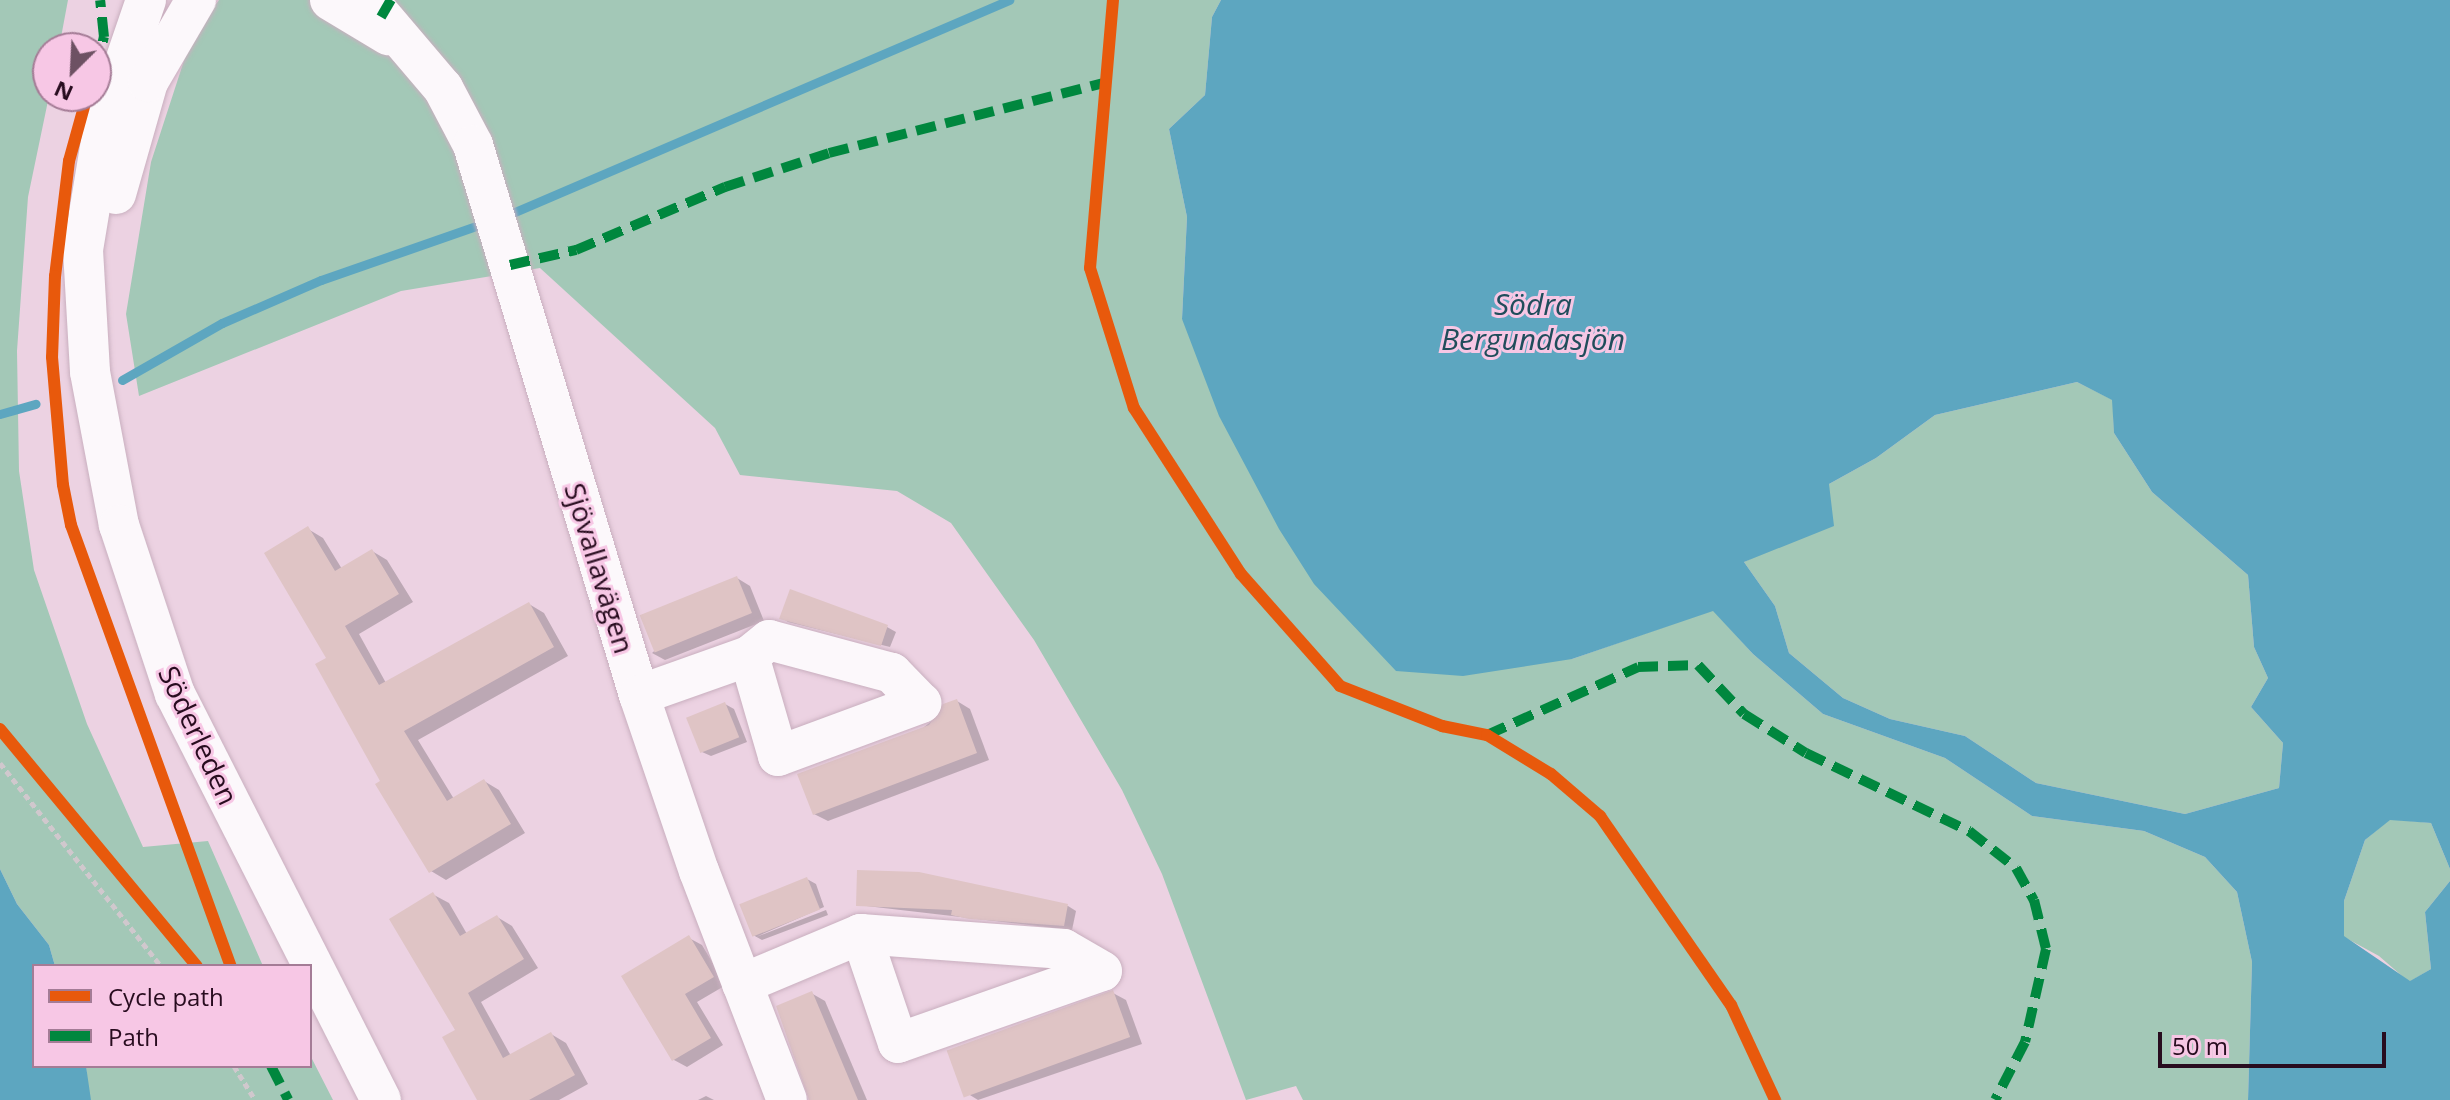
<!DOCTYPE html>
<meta charset="utf-8">
<style>
body{margin:0}
#map{position:relative;width:2450px;height:1100px;overflow:hidden;background:#ecd2e2;font-family:"Open Sans",sans-serif}
div>[style]{position:absolute}
[style*='--x']{left:calc(var(--x)*1px);top:calc(var(--y)*1px);width:calc(var(--w)*1px);rotate:calc(var(--a)*1deg)}
.forest>*{inset:0;background:#a3c8b7}
.water>*{inset:0;background:#5da6c0}
.shadow>*{inset:0;background:#0003}
.stream>*{height:9px;margin:-4.5px;padding:0 4.5px;transform-origin:4.5px;border-radius:4.5px;background:#5da6c0}
.building>*{inset:0;background:#dfc4c5;transform-origin:0 0}
.path>*{height:5px;margin-top:-2.5px;transform-origin:0;background:repeating-linear-gradient(90deg,#d0c8cd 0 6px,transparent 0 10px)}
.roads{filter:drop-shadow(0 0 2px #c9afbf) drop-shadow(0 0 2px #c9afbf)}
.minor>*{height:40px;margin:-20px;padding:0 20px;transform-origin:20px;border-radius:20px;background:#fcf8fb}
.quiet>*{height:10px;margin-top:-5px;transform-origin:0;background:repeating-linear-gradient(90deg,#00873e 0 20px,transparent 0 30px)}
.cycleway>*{height:12px;margin:-6px;padding:0 6px;transform-origin:6px;border-radius:6px;background:#e8590c}
span{translate:-50% -50%;white-space:nowrap;text-align:center;line-height:1.15;-webkit-text-stroke:6px #f7c7e5;paint-order:stroke}
.street-label{font-size:28px;color:#280c1f}
.water-label{font-size:30px;color:#204d5b;font-style:italic}
.legend{position:absolute;left:32px;top:964px;width:280px;height:104px;box-sizing:border-box;background:#f7c7e5;border:2px solid #a47c96;margin:0;padding:10px 14px;list-style:none;font-size:24px;color:#280c1f}
.legend li{display:flex;align-items:center;gap:16px;height:40px}
.legend b{width:40px;border:2px solid #a47c96}
.north{position:absolute;left:32px;top:32px;width:80px;height:80px;box-sizing:border-box;background:#f7c7e5;border:2px solid #a47c96;border-radius:50%;rotate:204deg;font-size:22px;font-weight:700;line-height:32px;text-align:center;color:#280c1f}
.north::after{content:'';display:block;margin:auto;width:28px;height:36px;background:#6d5163;clip-path:polygon(50% 0,100% 100%,50% 72%,0 100%)}
.scale{position:absolute;left:2158px;top:1032px;width:228px;height:36px;box-sizing:border-box;border:4px solid #280c1f;border-top:0;padding-left:10px;font-size:24px;line-height:28px;white-space:nowrap;color:#280c1f;-webkit-text-stroke:6px #f7c7e5;paint-order:stroke}
</style>
<div id="map">
<div class="forest">
<i style="clip-path:polygon(0 0,68px 0,59px 48px,48px 48px,49px 96px,28px 197px,17px 351px,19px 471px,34px 570px,87px 724px,143px 847px,208px 841px,263px 966px,55px 966px,49px 945px,17px 904px,0 869px)"></i>
<i style="clip-path:polygon(219px 0,1221px 0,1212px 17px,1205px 95px,1169px 129px,1187px 217px,1182px 319px,1572px 659px,1713px 610px,1753px 654px,1823px 714px,1945px 758px,2032px 816px,2144px 831px,2205px 857px,2237px 892px,2252px 962px,2248px 1100px,1303px 1100px,1296px 1086px,1246px 1100px,1162px 874px,1122px 790px,1034px 640px,951px 523px,897px 491px,740px 475px,715px 428px,540px 268px,401px 291px,139px 396px,126px 314px,151px 162px,191px 39px)"></i>
<i style="clip-path:polygon(2077px 382px,2113px 400px,2114px 433px,2152px 492px,2248px 575px,2254px 647px,2268px 678px,2251px 707px,2283px 743px,2279px 788px,2185px 814px,2036px 783px,1965px 736px,1890px 719px,1843px 698px,1789px 653px,1775px 606px,1744px 562px,1777px 546px,1829px 484px,1876px 458px,1935px 415px)"></i>
<i style="clip-path:polygon(2390px 819px,2431px 823px,2450px 869px,2450px 881px,2425px 912px,2431px 969px,2409px 982px,2379px 956px,2344px 937px,2344px 901px,2365px 840px)"></i>
<i style="clip-path:polygon(310px 1055px,333px 1100px,91px 1100px,88px 1095px,86px 1066px,310px 1066px)"></i>
</div>
<div class="water">
<i style="clip-path:polygon(evenodd,1221px 0,2450px 0,2450px 869px,2431px 823px,2390px 820px,2365px 840px,2344px 901px,2344px 936px,2410px 981px,2431px 969px,2425px 912px,2450px 881px,2450px 1100px,2248px 1100px,2252px 962px,2237px 892px,2205px 857px,2144px 831px,2032px 816px,1945px 758px,1823px 714px,1753px 654px,1713px 611px,1572px 659px,1463px 676px,1396px 671px,1314px 584px,1279px 529px,1219px 416px,1182px 319px,1187px 217px,1169px 129px,1205px 95px,1212px 17px,1221px 0,2077px 382px,2112px 400px,2114px 433px,2152px 492px,2248px 575px,2254px 647px,2268px 678px,2251px 707px,2283px 743px,2279px 788px,2185px 814px,2036px 783px,1965px 736px,1890px 719px,1843px 698px,1789px 653px,1775px 606px,1744px 562px,1834px 526px,1829px 484px,1876px 458px,1935px 415px,2077px 382px)"></i>
<i style="clip-path:polygon(0 869px,17px 904px,49px 945px,55px 966px,34px 966px,34px 1066px,86px 1066px,91px 1100px,0 1100px)"></i>
</div>
<div class="shadow">
<i style="clip-path:polygon(308px 529px,323px 538px,342px 569px,372px 551px,387px 560px,413px 602px,359px 634px,386px 683px,529px 604px,544px 613px,568px 656px,418px 740px,454px 799px,484px 781px,499px 790px,525px 833px,446px 880px,431px 871px,382px 782px,329px 658px)"></i>
<i style="clip-path:polygon(737px 578px,750px 586px,764px 621px,665px 660px,652px 653px)"></i>
<i style="clip-path:polygon(791px 592px,887px 627px,896px 632px,890px 647px,788px 622px,782px 618px)"></i>
<i style="clip-path:polygon(957px 701px,970px 709px,989px 760px,828px 821px,814px 814px)"></i>
<i style="clip-path:polygon(725px 704px,734px 709px,747px 742px,711px 756px,702px 752px)"></i>
<i style="clip-path:polygon(919px 874px,1068px 906px,1076px 911px,1072px 930px,858px 905px)"></i>
<i style="clip-path:polygon(807px 879px,816px 884px,824px 907px,756px 937px,826px 910px,828px 915px,762px 940px,753px 935px)"></i>
<i style="clip-path:polygon(434px 895px,449px 903px,467px 934px,497px 917px,512px 926px,538px 968px,481px 1002px,511px 1056px,551px 1034px,566px 1043px,588px 1084px,559px 1100px,479px 1100px,458px 1030px)"></i>
<i style="clip-path:polygon(689px 938px,702px 945px,726px 985px,697px 1002px,723px 1045px,687px 1067px,674px 1060px)"></i>
<i style="clip-path:polygon(811px 993px,825px 1001px,867px 1100px,810px 1100px)"></i>
<i style="clip-path:polygon(1113px 993px,1126px 1000px,1142px 1044px,978px 1100px,965px 1092px)"></i>
<i style="clip-path:polygon(706px 1096px,714px 1100px,698px 1100px)"></i>
</div>
<div class="stream">
<i style="--x:503;--y:217;--w:551;--a:-23.21"></i>
<i style="--x:122;--y:380;--w:115;--a:-29.7"></i>
<i style="--x:222;--y:323;--w:108;--a:-23.5"></i>
<i style="--x:321;--y:280;--w:174;--a:-19.2"></i>
<i style="--x:0;--y:414;--w:37;--a:-16"></i>
</div>
<div class="building">
<i style="clip-path:polygon(308px 526px,335px 571px,372px 549px,399px 594px,345px 626px,379px 685px,529px 602px,554px 647px,404px 731px,447px 801px,484px 779px,511px 824px,429px 873px,375px 784px,380px 781px,315px 664px,326px 658px,264px 553px)"></i>
<i style="left:737px;top:576px;width:40px;height:105px;rotate:68deg"></i>
<i style="clip-path:polygon(790px 589px,888px 625px,881px 646px,779px 619px)"></i>
<i style="clip-path:polygon(957px 699px,977px 753px,813px 815px,797px 774px,929px 725px,943px 704px)"></i>
<i style="left:725px;top:702px;width:38px;height:42px;rotate:68deg"></i>
<i style="clip-path:polygon(857px 870px,919px 872px,1068px 904px,1064px 926px,969px 919px,951px 915px,952px 910px,856px 906px)"></i>
<i style="left:807px;top:877px;width:35px;height:73px;rotate:68deg"></i>
<i style="clip-path:polygon(433px 892px,460px 936px,497px 915px,524px 959px,468px 993px,503px 1058px,551px 1032px,575px 1075px,529px 1100px,477px 1100px,442px 1037px,455px 1030px,389px 919px)"></i>
<i style="clip-path:polygon(689px 935px,714px 977px,685px 994px,711px 1038px,672px 1061px,621px 976px)"></i>
<i style="left:1113px;top:990px;width:50px;height:177px;rotate:70deg"></i>
<i style="clip-path:polygon(812px 991px,858px 1100px,809px 1100px,776px 1006px)"></i>
</div>
<div class="path">
<i style="--x:0;--y:763;--w:259;--a:51.6"></i>
<i style="--x:234;--y:1066;--w:40;--a:58"></i>
</div>
<div class="roads">
<div class="minor">
<i style="--x:146;--y:0;--w:130;--a:108.9"></i>
<i style="--x:104;--y:123;--w:129;--a:99.4"></i>
<i style="--x:83;--y:250;--w:122;--a:86.7"></i>
<i style="--x:90;--y:372;--w:156;--a:79.3"></i>
<i style="--x:119;--y:525;--w:178;--a:71.7"></i>
<i style="--x:175;--y:694;--w:455;--a:63.1"></i>
<i style="--x:330;--y:0;--w:68;--a:31.1"></i>
<i style="--x:368;--y:0;--w:116;--a:49.6"></i>
<i style="--x:443;--y:88;--w:64;--a:62.2"></i>
<i style="--x:473;--y:145;--w:575;--a:73.21"></i>
<i style="--x:639;--y:695;--w:186;--a:71.2"></i>
<i style="--x:699;--y:871;--w:245;--a:69"></i>
<i style="--x:116;--y:194;--w:116;--a:-74.1"></i>
<i style="--x:148;--y:82;--w:95;--a:-59.7"></i>
<i style="--x:639;--y:695;--w:117;--a:-19.5"></i>
<i style="--x:749;--y:656;--w:104;--a:73.8"></i>
<i style="--x:778;--y:756;--w:153;--a:-20.3"></i>
<i style="--x:921;--y:703;--w:42;--a:-134"></i>
<i style="--x:892;--y:673;--w:127;--a:-165"></i>
<i style="--x:769;--y:640;--w:26;--a:141"></i>
<i style="--x:742;--y:984;--w:129;--a:-22.8"></i>
<i style="--x:861;--y:934;--w:115;--a:71.3"></i>
<i style="--x:898;--y:1043;--w:216;--a:-19.4"></i>
<i style="--x:1102;--y:971;--w:44;--a:-149.9"></i>
<i style="--x:1064;--y:949;--w:204;--a:-175.8"></i>
</div>
</div>
<div class="quiet">
<i style="--x:381;--y:17;--w:20;--a:-60"></i>
<i style="--x:96;--y:71;--w:35;--a:-77"></i>
<i style="--x:104;--y:37;--w:37;--a:-96"></i>
<i style="--x:510;--y:265;--w:68;--a:-12.8"></i>
<i style="--x:576;--y:250;--w:162;--a:-22.9"></i>
<i style="--x:725;--y:187;--w:109;--a:-18.1"></i>
<i style="--x:829;--y:153;--w:287;--a:-14.3"></i>
<i style="--x:1487;--y:735;--w:166;--a:-24.2"></i>
<i style="--x:1638;--y:667;--w:60;--a:-1.9"></i>
<i style="--x:1698;--y:665;--w:67;--a:46.8"></i>
<i style="--x:1744;--y:714;--w:73;--a:32.2"></i>
<i style="--x:1806;--y:753;--w:181;--a:25.6"></i>
<i style="--x:1969;--y:831;--w:60;--a:38.2"></i>
<i style="--x:2016;--y:868;--w:37;--a:61"></i>
<i style="--x:2034;--y:900;--w:50;--a:76.2"></i>
<i style="--x:2046;--y:949;--w:95;--a:102.7"></i>
<i style="--x:2025;--y:1042;--w:65;--a:117.3"></i>
<i style="--x:271;--y:1066;--w:38;--a:63"></i>
</div>
<div class="cycleway">
<i style="--x:1113;--y:0;--w:269;--a:94.9"></i>
<i style="--x:1090;--y:268;--w:147;--a:72.6"></i>
<i style="--x:1134;--y:408;--w:197;--a:57.2"></i>
<i style="--x:1241;--y:574;--w:149;--a:48.5"></i>
<i style="--x:1340;--y:686;--w:110;--a:21.4"></i>
<i style="--x:1442;--y:726;--w:46;--a:11.3"></i>
<i style="--x:1487;--y:735;--w:75;--a:31.4"></i>
<i style="--x:1551;--y:774;--w:65;--a:40.6"></i>
<i style="--x:1600;--y:816;--w:230;--a:55.3"></i>
<i style="--x:1731;--y:1005;--w:105;--a:65.1"></i>
<i style="--x:87;--y:96;--w:67;--a:105.5"></i>
<i style="--x:69;--y:161;--w:116;--a:96.9"></i>
<i style="--x:55;--y:276;--w:81;--a:92.1"></i>
<i style="--x:52;--y:357;--w:128;--a:85.1"></i>
<i style="--x:63;--y:485;--w:41;--a:78.7"></i>
<i style="--x:71;--y:525;--w:469;--a:70.1"></i>
<i style="--x:0;--y:729;--w:308;--a:50.3"></i>
</div>
<div class="street-label">
<span style="left:600px;top:568px;rotate:73deg">Sjövallavägen</span>
<span style="left:199px;top:735px;rotate:65deg">Söderleden</span>
</div>
<div class="water-label">
<span style="left:1533px;top:321px">Södra<br>Bergundasjön</span>
</div>
<ul class="legend">
<li><b style="height:10px;background:#e8590c"></b>Cycle path</li>
<li><b style="height:10px;background:#00873e"></b>Path</li>
</ul>
<div class="north">N</div>
<div class="scale">50 m</div>
</div>
